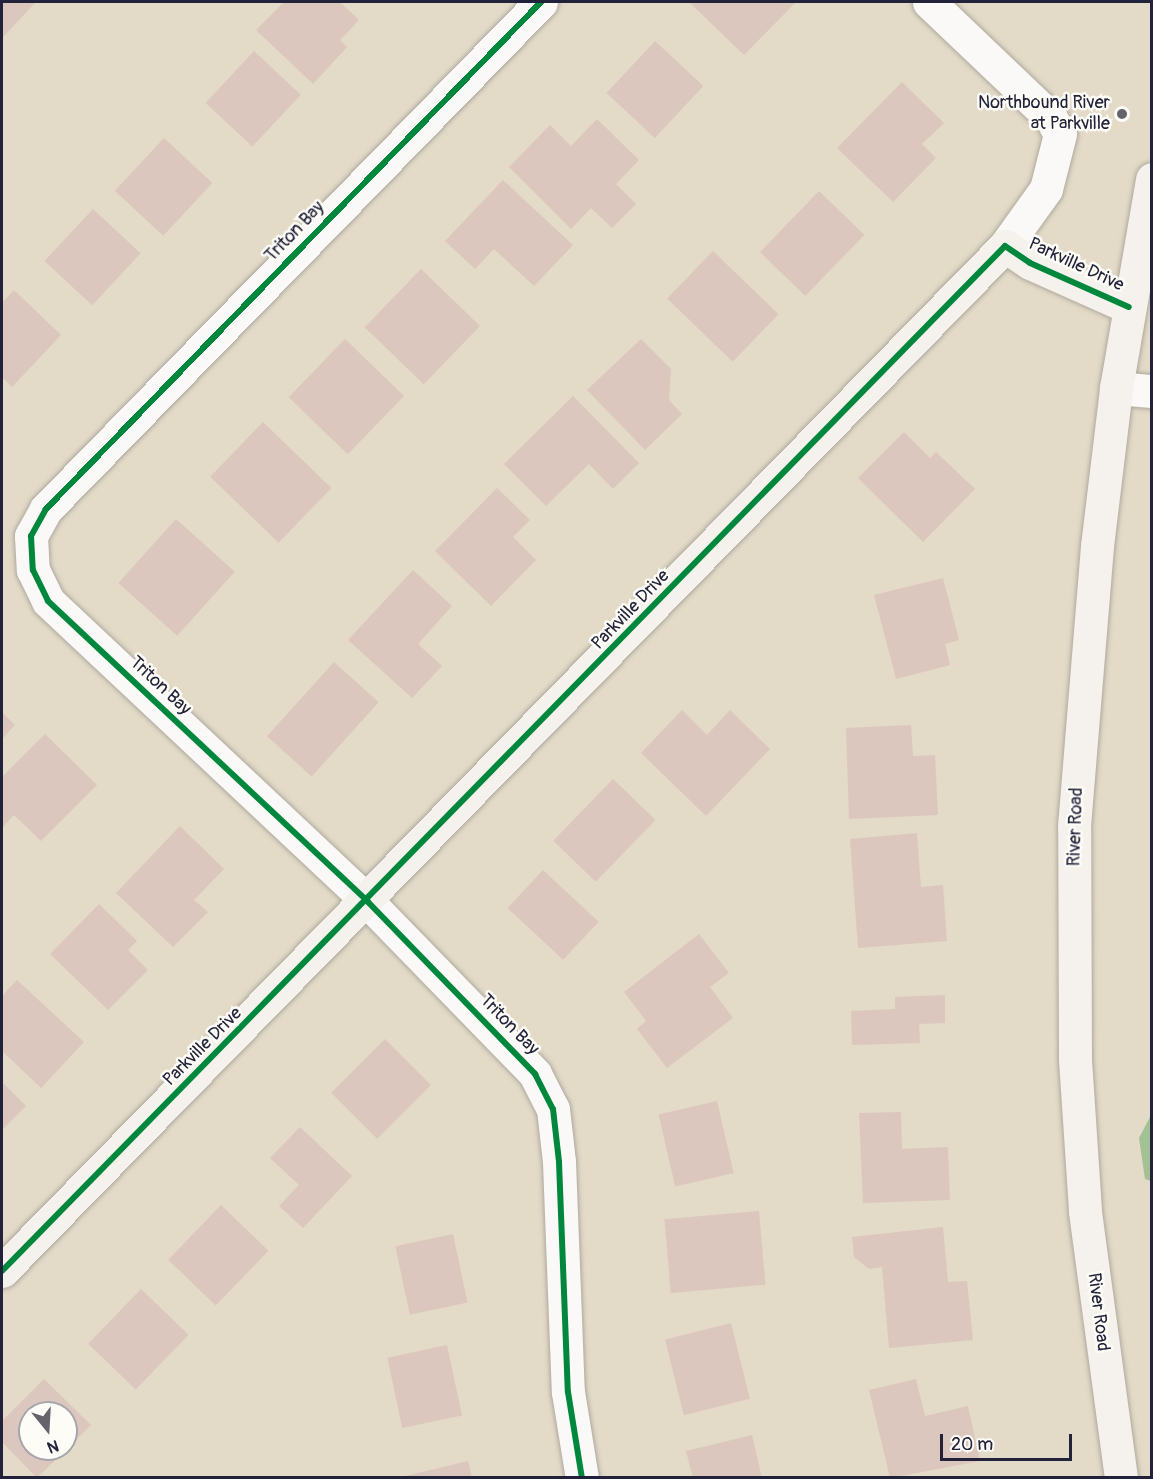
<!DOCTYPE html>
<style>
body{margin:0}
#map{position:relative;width:1153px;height:1479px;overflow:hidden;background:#e3dac7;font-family:Pangolin,sans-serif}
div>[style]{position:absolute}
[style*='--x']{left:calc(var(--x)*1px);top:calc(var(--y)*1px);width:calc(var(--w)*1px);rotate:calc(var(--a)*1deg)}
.forest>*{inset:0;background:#a3c195}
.building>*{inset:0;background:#dcc7be;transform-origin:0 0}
.roads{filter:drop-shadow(0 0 2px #afa99f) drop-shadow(0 0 2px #afa99f)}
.street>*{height:33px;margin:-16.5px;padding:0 16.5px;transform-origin:16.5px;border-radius:16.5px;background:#fbf9f7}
.secondary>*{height:33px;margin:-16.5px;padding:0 16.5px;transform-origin:16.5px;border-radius:16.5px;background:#f5f1ec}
.cycleway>*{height:6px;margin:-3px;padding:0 3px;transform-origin:3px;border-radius:3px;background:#00873e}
.dots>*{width:16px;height:16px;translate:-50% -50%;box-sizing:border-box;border:3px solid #fdfcf7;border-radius:50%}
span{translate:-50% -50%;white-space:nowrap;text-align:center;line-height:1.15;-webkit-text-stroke:5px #fdfcf7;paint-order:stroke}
.poi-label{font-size:18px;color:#22223b}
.right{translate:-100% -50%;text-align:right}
.street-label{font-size:18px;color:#22223b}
.frame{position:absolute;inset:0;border:3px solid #22223b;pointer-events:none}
.north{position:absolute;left:18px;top:1401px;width:60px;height:60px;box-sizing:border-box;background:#fdfcf7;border:2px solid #a5a5ac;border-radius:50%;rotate:162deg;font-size:16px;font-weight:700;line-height:24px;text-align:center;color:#22223b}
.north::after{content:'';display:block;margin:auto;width:21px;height:27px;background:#66626c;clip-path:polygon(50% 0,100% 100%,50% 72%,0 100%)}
.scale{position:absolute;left:940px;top:1434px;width:132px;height:27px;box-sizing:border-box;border:3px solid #22223b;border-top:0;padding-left:8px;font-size:18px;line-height:21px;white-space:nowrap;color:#22223b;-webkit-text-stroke:4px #fdfcf7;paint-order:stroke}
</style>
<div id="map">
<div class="forest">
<i style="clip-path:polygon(1151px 1115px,1151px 1181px,1145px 1179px,1139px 1138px)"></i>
</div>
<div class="building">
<i style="clip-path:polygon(2px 2px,36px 2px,2px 38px)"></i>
<i style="clip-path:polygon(284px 2px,340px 2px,359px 20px,340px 40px,347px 47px,313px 84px,256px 30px)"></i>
<i style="clip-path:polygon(689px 2px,796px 2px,744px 55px)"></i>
<i style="left:655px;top:41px;width:66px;height:71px;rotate:43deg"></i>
<i style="left:254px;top:51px;width:64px;height:71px;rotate:43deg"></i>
<i style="clip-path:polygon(902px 82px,944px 123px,922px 144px,936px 158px,893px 202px,837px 148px)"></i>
<i style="clip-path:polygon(597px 119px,639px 160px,616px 184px,636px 204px,612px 228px,591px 208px,571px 229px,509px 167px,550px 125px,571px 146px)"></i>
<i style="left:164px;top:138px;width:66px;height:72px;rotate:43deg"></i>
<i style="clip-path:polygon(503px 180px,573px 245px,534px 286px,494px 249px,475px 269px,445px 241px)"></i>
<i style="left:819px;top:191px;width:63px;height:85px;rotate:44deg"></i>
<i style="left:93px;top:209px;width:65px;height:71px;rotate:43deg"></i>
<i style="left:713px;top:251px;width:91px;height:66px;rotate:44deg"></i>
<i style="left:421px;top:269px;width:82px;height:81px;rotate:44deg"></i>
<i style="clip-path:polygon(14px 290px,61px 335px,12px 387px,2px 377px,2px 303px)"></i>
<i style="left:345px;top:339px;width:82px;height:81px;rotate:44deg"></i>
<i style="clip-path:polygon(641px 339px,671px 369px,669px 400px,682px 414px,645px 450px,587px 390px)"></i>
<i style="clip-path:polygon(573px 396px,639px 463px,613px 489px,589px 464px,546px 506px,504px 464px)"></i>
<i style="left:263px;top:422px;width:95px;height:76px;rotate:44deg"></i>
<i style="clip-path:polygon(904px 432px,930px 458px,936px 452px,975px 489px,923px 542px,858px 478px)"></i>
<i style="clip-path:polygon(497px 488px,530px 520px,513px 537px,536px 560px,491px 606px,435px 551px)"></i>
<i style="left:176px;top:519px;width:79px;height:86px;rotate:42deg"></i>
<i style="clip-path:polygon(413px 570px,452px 606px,418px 644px,442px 666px,412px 698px,348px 640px)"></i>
<i style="clip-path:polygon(943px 578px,959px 640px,945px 644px,950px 665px,896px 679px,874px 595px)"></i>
<i style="left:334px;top:662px;width:60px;height:100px;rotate:42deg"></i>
<i style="clip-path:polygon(682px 710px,707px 735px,730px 710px,770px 749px,706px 816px,641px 753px)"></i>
<i style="clip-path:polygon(2px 712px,15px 725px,2px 739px)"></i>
<i style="clip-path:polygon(911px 725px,913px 756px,935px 755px,938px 815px,849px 819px,846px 728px)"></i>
<i style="clip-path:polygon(45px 734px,97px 785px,41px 841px,14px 815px,2px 828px,2px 777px)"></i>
<i style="left:613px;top:779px;width:59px;height:86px;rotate:44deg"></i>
<i style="clip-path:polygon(180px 826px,224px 869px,194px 900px,208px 912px,173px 947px,116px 893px)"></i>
<i style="clip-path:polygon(917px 833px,921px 887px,943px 885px,947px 941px,858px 948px,850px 839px)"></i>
<i style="left:543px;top:870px;width:76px;height:52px;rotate:43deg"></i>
<i style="clip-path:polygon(99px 904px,137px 941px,128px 950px,148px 970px,108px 1010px,50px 954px)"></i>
<i style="clip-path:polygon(699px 934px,729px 973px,710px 987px,733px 1018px,667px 1068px,637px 1029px,646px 1021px,624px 992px)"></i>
<i style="clip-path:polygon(17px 980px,84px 1042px,41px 1088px,2px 1051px,2px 996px)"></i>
<i style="clip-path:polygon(945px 995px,945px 1023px,919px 1024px,920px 1043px,852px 1045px,851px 1011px,895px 1009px,895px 997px)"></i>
<i style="left:385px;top:1039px;width:65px;height:76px;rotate:45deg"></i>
<i style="clip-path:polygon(2px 1082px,26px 1106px,2px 1130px)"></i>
<i style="left:717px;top:1101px;width:74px;height:60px;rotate:77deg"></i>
<i style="clip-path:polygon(901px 1112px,902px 1149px,948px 1147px,950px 1200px,863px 1203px,859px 1113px)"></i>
<i style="clip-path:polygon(300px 1127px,352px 1176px,303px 1228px,279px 1206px,299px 1185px,270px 1158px)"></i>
<i style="left:221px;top:1205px;width:66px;height:76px;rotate:44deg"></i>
<i style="left:759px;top:1211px;width:74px;height:95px;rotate:85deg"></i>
<i style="clip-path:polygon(943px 1227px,948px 1282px,967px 1281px,973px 1340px,889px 1348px,882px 1267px,869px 1269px,854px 1257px,852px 1237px)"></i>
<i style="left:453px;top:1234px;width:70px;height:59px;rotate:78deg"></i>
<i style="left:141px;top:1289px;width:66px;height:76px;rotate:44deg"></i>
<i style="left:731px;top:1323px;width:78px;height:68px;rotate:76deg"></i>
<i style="left:447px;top:1345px;width:72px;height:61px;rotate:78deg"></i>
<i style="clip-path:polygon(evenodd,44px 1379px,91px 1425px,37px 1478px,2px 1442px,2px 1421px,44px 1379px,30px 1413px,66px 1413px,66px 1449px,30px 1449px,30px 1413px)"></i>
<i style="clip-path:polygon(916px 1379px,925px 1416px,968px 1406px,980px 1461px,890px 1478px,869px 1390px)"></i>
<i style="clip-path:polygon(752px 1435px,762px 1478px,693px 1478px,686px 1451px)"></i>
<i style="clip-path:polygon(468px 1461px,472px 1478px,402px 1478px,401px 1477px)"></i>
</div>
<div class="roads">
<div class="street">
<i style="--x:541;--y:2;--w:709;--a:134.31"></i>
<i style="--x:46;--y:509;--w:31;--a:119"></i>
<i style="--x:31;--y:536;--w:34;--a:87"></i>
<i style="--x:33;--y:570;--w:34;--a:64"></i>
<i style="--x:48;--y:601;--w:439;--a:43.2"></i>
<i style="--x:368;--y:902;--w:240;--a:45.8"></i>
<i style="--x:535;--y:1074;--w:39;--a:63"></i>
<i style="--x:553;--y:1109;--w:53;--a:83.5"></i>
<i style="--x:559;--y:1162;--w:230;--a:87.8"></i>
<i style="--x:568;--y:1392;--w:87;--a:80.8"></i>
<i style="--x:929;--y:2;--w:168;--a:43.6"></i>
<i style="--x:1051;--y:118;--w:18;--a:61"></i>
<i style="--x:1060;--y:134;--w:57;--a:104.3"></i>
<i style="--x:1046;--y:189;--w:70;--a:125.7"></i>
<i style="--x:1116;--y:388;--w:36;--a:5"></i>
</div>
<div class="secondary">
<i style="--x:2;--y:1271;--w:1434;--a:-45.62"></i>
<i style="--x:1005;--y:246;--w:30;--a:34"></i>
<i style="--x:1030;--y:263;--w:108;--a:24"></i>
<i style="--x:1121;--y:1478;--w:270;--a:-97.7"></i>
<i style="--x:1085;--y:1210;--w:151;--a:-93.8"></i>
<i style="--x:1075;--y:1059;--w:233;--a:-90.2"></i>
<i style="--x:1074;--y:826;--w:281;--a:-85.3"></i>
<i style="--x:1097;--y:546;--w:159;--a:-83.1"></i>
<i style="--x:1116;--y:388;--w:212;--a:-80.2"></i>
</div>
</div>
<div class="cycleway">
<i style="--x:541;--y:2;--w:709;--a:134.31"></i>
<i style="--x:46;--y:509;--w:31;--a:119"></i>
<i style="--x:31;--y:536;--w:34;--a:87"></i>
<i style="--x:33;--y:570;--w:34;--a:64"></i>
<i style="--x:48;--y:601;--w:439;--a:43.2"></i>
<i style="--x:368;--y:902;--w:240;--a:45.8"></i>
<i style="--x:535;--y:1074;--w:39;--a:63"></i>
<i style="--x:553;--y:1109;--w:53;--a:83.5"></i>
<i style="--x:559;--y:1162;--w:230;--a:87.8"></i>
<i style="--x:568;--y:1392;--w:87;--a:80.8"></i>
<i style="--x:2;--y:1271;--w:1434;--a:-45.62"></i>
<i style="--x:1005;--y:246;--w:30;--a:34"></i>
<i style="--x:1030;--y:263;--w:108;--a:24"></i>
</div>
<div class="dots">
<i style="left:1122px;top:114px;background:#66626c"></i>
</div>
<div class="poi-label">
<span class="right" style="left:1110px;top:114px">Northbound River<br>at Parkville</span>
</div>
<div class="street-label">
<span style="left:295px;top:232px;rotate:-46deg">Triton Bay</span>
<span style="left:1076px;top:265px;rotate:25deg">Parkville Drive</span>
<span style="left:631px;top:610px;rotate:-46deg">Parkville Drive</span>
<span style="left:160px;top:686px;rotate:43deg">Triton Bay</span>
<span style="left:1076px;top:827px;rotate:-88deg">River Road</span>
<span style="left:509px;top:1025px;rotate:46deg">Triton Bay</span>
<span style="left:203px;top:1047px;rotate:-45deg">Parkville Drive</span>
<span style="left:1098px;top:1312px;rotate:83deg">River Road</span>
</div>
<div class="frame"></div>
<div class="north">N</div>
<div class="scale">20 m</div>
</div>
